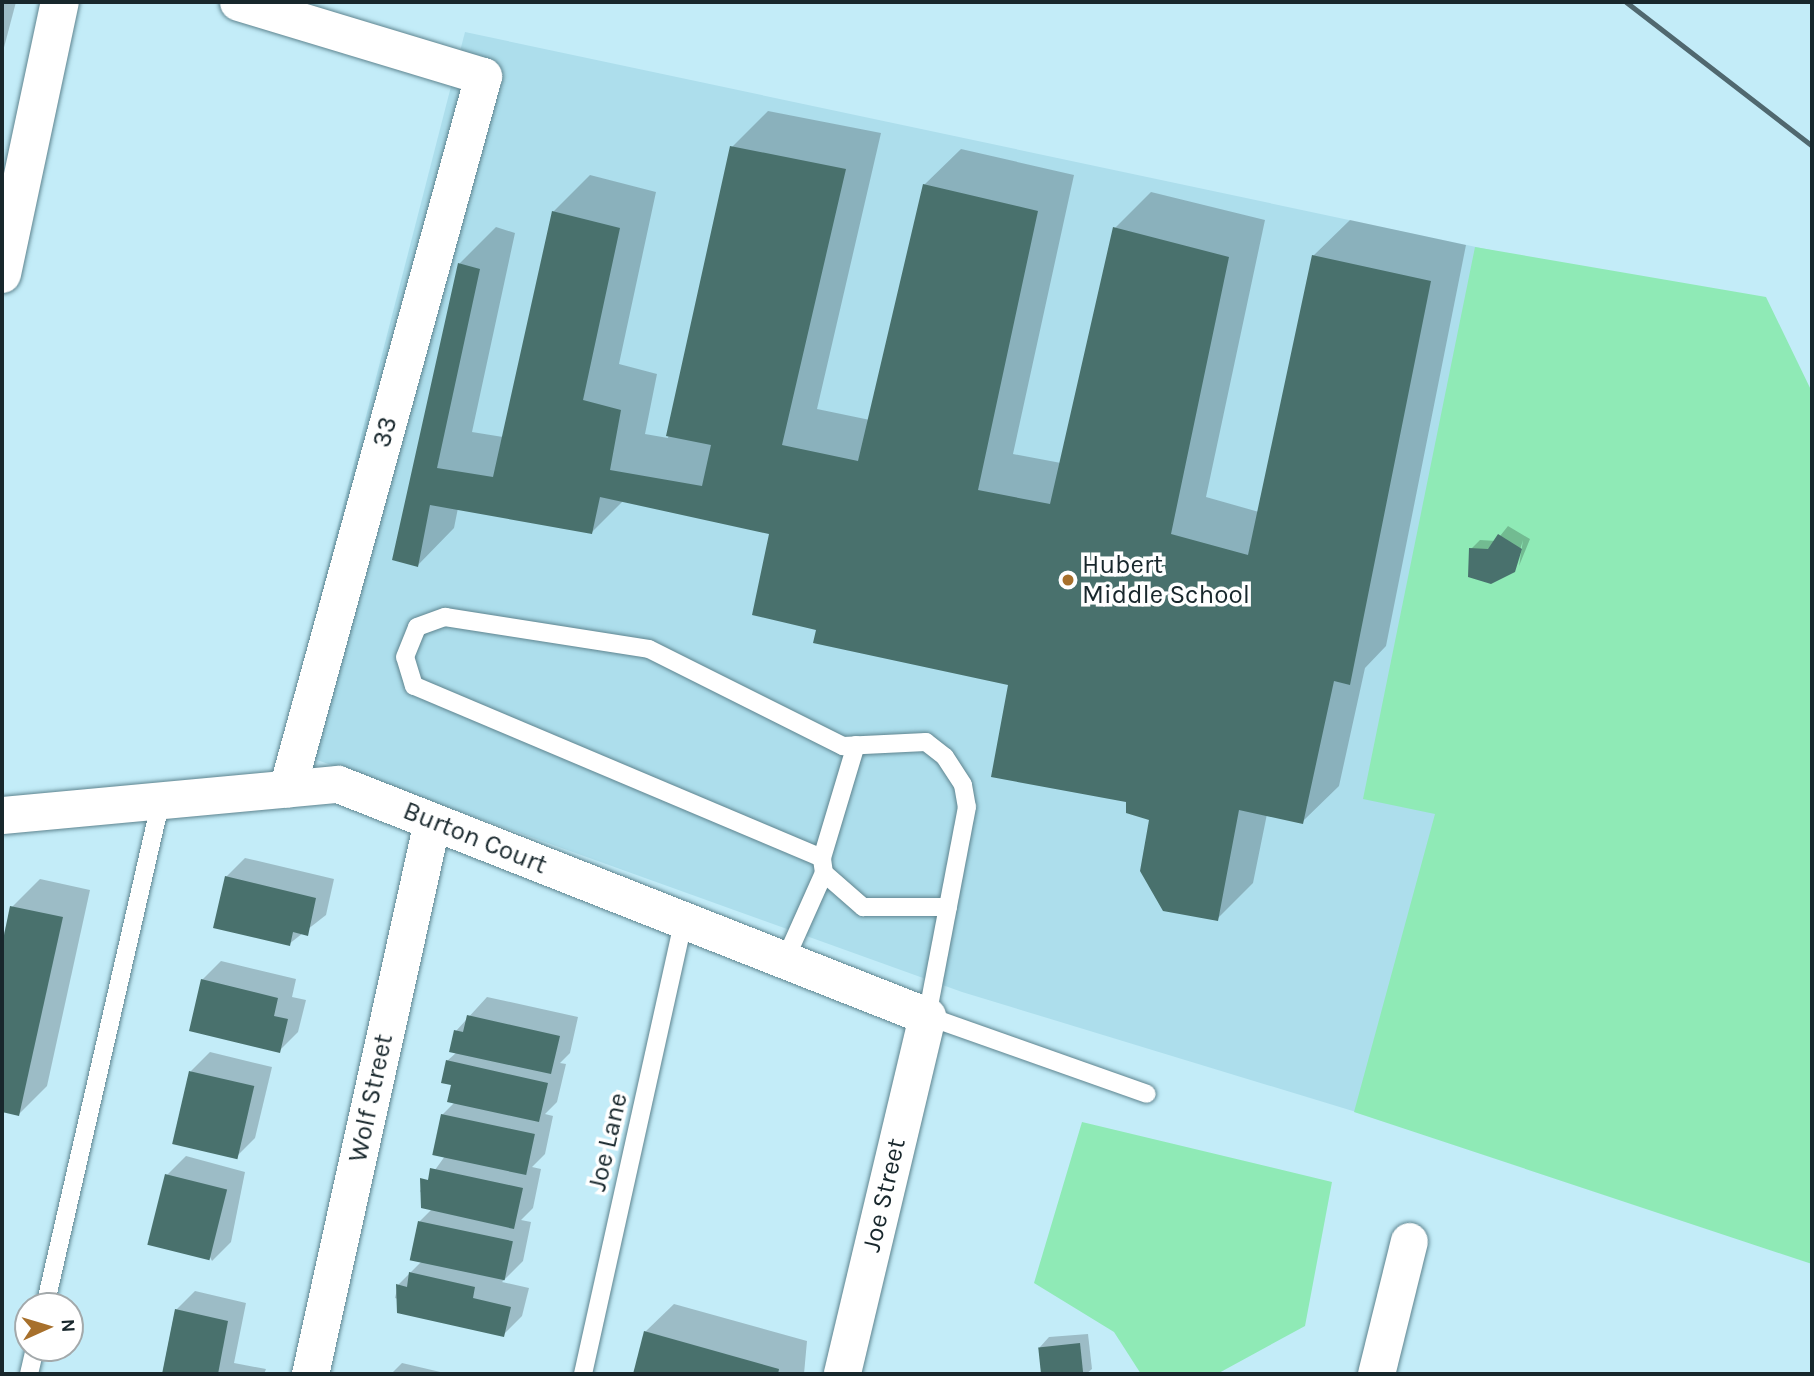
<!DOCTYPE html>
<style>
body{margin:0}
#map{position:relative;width:1814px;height:1376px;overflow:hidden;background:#c3ecf8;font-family:Karla,sans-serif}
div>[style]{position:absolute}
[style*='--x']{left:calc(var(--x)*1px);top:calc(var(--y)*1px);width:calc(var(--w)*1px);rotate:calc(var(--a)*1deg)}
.built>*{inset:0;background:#addeec}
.green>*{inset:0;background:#8feab6}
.shadow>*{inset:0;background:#0003}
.building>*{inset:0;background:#49716d;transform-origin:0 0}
.roads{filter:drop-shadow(0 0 2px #5e848f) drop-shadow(0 0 2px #5e848f)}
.service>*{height:18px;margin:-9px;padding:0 9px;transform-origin:9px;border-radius:9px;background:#fff}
.minor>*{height:37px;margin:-18.5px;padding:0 18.5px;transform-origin:18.5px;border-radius:18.5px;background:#fff}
.secondary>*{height:38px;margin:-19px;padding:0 19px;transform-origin:19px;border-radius:19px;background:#fff}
.rail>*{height:5px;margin:-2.5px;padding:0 2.5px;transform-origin:2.5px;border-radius:2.5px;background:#50686f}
.dots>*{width:19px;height:19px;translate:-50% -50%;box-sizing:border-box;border:4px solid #fff;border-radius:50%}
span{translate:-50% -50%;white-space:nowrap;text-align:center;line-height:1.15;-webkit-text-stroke:7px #fff;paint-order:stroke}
.street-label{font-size:26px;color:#18272c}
.poi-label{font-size:26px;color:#18272c}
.left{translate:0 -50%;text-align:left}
.frame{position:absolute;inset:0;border:4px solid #18272c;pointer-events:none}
.north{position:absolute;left:14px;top:1292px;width:70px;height:70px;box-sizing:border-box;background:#fff;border:2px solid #a3a9ab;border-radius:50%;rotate:86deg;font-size:19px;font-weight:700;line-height:28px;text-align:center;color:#18272c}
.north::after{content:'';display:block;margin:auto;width:24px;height:32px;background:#a7702c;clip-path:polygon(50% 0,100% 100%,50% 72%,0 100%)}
</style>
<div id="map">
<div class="built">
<i style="clip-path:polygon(465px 32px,1763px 308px,1812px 414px,1812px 1251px,962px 992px,281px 747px)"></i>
</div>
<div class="green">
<i style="clip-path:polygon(1475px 247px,1766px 297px,1812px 392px,1812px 1264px,1354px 1112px,1435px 814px,1363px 799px)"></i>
<i style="clip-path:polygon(1082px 1122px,1332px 1182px,1305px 1326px,1217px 1374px,1141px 1374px,1114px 1332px,1034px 1283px)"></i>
</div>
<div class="shadow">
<i style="clip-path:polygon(2px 2px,16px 2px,2px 55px)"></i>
<i style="clip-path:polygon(768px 111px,881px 133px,817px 409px,870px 420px,924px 185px,961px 149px,1074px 175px,1013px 454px,1061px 463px,1115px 228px,1151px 192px,1265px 220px,1206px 497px,1259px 512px,1313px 256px,1350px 220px,1466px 245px,1386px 646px,1365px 668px,1339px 786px,1302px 822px,1267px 814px,1253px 883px,1217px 919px,1151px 818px,1010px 684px,818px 629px,771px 533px,624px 500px,591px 533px,458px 508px,454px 528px,418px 565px,460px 263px,496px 227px,515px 233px,472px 432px,503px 437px,553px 212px,590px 175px,656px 192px,619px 364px,657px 374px,645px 434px,668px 438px,732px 147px)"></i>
<i style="clip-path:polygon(1508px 526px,1530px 539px,1519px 566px,1523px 540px,1514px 571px,1471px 549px,1480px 540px,1496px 541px)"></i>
<i style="clip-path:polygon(245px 858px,334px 879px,326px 915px,289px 944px,226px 877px)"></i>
<i style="clip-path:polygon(40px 879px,90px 890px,47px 1086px,19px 1114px,2px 1110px,2px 939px,12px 907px)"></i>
<i style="clip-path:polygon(221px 961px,296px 979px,292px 997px,306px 1000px,298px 1032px,279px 1051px,202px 980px)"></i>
<i style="clip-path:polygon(487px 997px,578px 1017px,570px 1053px,560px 1063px,566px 1064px,557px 1102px,545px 1114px,553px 1116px,545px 1154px,532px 1167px,541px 1169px,533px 1208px,521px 1220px,531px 1222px,523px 1261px,502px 1282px,529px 1288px,522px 1316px,503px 1335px,395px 1298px,398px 1285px,422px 1261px,420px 1221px,432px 1209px,420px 1191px,445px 1156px,442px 1115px,455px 1102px,447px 1061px,457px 1052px,456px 1031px)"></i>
<i style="clip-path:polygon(210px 1052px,272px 1067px,255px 1138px,236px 1157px,191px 1071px)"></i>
<i style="clip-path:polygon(186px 1156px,245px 1172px,231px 1242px,212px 1261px,167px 1175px)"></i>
<i style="clip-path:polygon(195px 1291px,246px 1303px,234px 1363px,266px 1369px,264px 1374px,164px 1374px,176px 1310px)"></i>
<i style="clip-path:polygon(674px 1304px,807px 1341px,804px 1374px,634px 1374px,645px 1332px)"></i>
<i style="clip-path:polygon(1088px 1334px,1092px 1369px,1086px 1374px,1043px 1374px,1040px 1347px,1049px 1337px)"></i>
<i style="clip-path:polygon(402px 1363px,449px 1374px,391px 1374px)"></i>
</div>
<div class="building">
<i style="clip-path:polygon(730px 146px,846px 169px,782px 445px,858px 461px,923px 184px,1038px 211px,978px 490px,1050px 504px,1113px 227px,1229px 257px,1171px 534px,1248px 555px,1312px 255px,1431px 281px,1350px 685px,1334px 681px,1303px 824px,1239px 810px,1218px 921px,1163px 911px,1140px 871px,1149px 820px,1126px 813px,1126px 802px,991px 777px,1008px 685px,813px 643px,816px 630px,752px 615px,769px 534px,600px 497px,592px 534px,430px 505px,418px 567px,392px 560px,458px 263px,480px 269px,437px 468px,493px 477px,552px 211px,620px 228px,583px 400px,621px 410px,610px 470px,702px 486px,711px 445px,666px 436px)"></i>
<i style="clip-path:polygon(1498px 534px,1522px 549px,1515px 572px,1491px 584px,1468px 577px,1469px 548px,1488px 549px)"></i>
<i style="clip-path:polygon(225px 876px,316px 898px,308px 936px,293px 932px,290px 946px,213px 928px)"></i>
<i style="clip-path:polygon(10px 906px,63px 917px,19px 1116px,2px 1112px,2px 945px)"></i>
<i style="clip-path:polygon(201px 979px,278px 998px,274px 1016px,288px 1019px,280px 1053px,189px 1031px)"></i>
<i style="clip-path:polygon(467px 1015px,560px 1036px,551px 1074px,449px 1052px,454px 1030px,463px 1032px)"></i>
<i style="clip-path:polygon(446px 1060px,548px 1083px,539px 1122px,447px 1102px,451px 1085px,441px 1083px)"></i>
<i style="left:189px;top:1071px;width:67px;height:75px;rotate:13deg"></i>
<i style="left:441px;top:1114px;width:96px;height:42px;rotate:12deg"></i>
<i style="clip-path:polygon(430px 1168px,523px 1188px,514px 1229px,421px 1208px,420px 1178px,428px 1180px)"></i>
<i style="left:165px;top:1174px;width:64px;height:73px;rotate:14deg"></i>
<i style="left:418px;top:1221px;width:97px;height:40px;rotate:12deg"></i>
<i style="clip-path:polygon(409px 1272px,475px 1287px,473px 1298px,511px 1307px,504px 1337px,397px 1313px,396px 1284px,407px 1287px)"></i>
<i style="clip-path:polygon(175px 1309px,228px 1321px,218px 1374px,162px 1374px)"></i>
<i style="clip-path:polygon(644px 1331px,779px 1369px,778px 1374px,633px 1374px)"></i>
<i style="left:1080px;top:1343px;width:31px;height:42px;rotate:84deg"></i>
</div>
<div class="roads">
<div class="service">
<i style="--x:822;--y:858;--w:118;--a:-73.3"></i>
<i style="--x:824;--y:873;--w:52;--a:41.1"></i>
<i style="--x:863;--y:907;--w:85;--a:0"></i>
<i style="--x:785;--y:960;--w:95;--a:-65.9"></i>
<i style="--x:824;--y:873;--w:15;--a:-98"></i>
<i style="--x:822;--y:858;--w:443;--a:-157.1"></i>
<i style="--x:414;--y:686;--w:30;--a:-107"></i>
<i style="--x:405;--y:657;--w:32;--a:-68"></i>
<i style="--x:417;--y:627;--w:30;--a:-20"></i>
<i style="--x:445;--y:617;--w:206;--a:8.9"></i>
<i style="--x:649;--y:649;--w:217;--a:26.6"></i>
<i style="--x:843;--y:746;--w:83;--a:-2.8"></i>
<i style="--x:926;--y:742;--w:24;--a:38"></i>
<i style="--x:945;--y:757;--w:33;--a:57"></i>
<i style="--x:963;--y:785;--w:22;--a:80"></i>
<i style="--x:967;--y:807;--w:213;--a:100.8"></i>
<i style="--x:927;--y:1016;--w:233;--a:19.5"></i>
<i style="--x:45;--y:1306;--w:519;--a:-77.09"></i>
<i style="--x:29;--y:1374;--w:27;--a:-77"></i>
<i style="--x:583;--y:1374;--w:465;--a:-77.5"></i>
</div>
<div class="minor">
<i style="--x:238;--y:2;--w:256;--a:16.8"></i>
<i style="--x:483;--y:76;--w:739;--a:105.37"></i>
<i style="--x:2;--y:815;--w:337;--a:-5.3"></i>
<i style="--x:338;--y:784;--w:633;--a:21.5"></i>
<i style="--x:927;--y:1016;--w:368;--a:103.4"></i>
<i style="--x:310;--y:1374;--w:566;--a:-77.56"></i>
<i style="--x:1376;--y:1374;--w:137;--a:-76.1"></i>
</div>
<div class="secondary">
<i style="--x:2;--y:274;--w:278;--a:-78"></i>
</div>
</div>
<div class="rail">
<i style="--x:1626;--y:2;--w:235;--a:37.7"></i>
</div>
<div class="dots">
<i style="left:1068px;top:580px;background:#a7702c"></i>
</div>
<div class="street-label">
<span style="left:385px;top:432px;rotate:-75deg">33</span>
<span style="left:475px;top:838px;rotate:22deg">Burton Court</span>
<span style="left:371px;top:1098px;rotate:-78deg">Wolf Street</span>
<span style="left:608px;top:1142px;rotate:-77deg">Joe Lane</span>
<span style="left:884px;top:1195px;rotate:-77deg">Joe Street</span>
</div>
<div class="poi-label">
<span class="left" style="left:1082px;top:580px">Hubert<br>Middle School</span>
</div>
<div class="frame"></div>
<div class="north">N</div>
</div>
